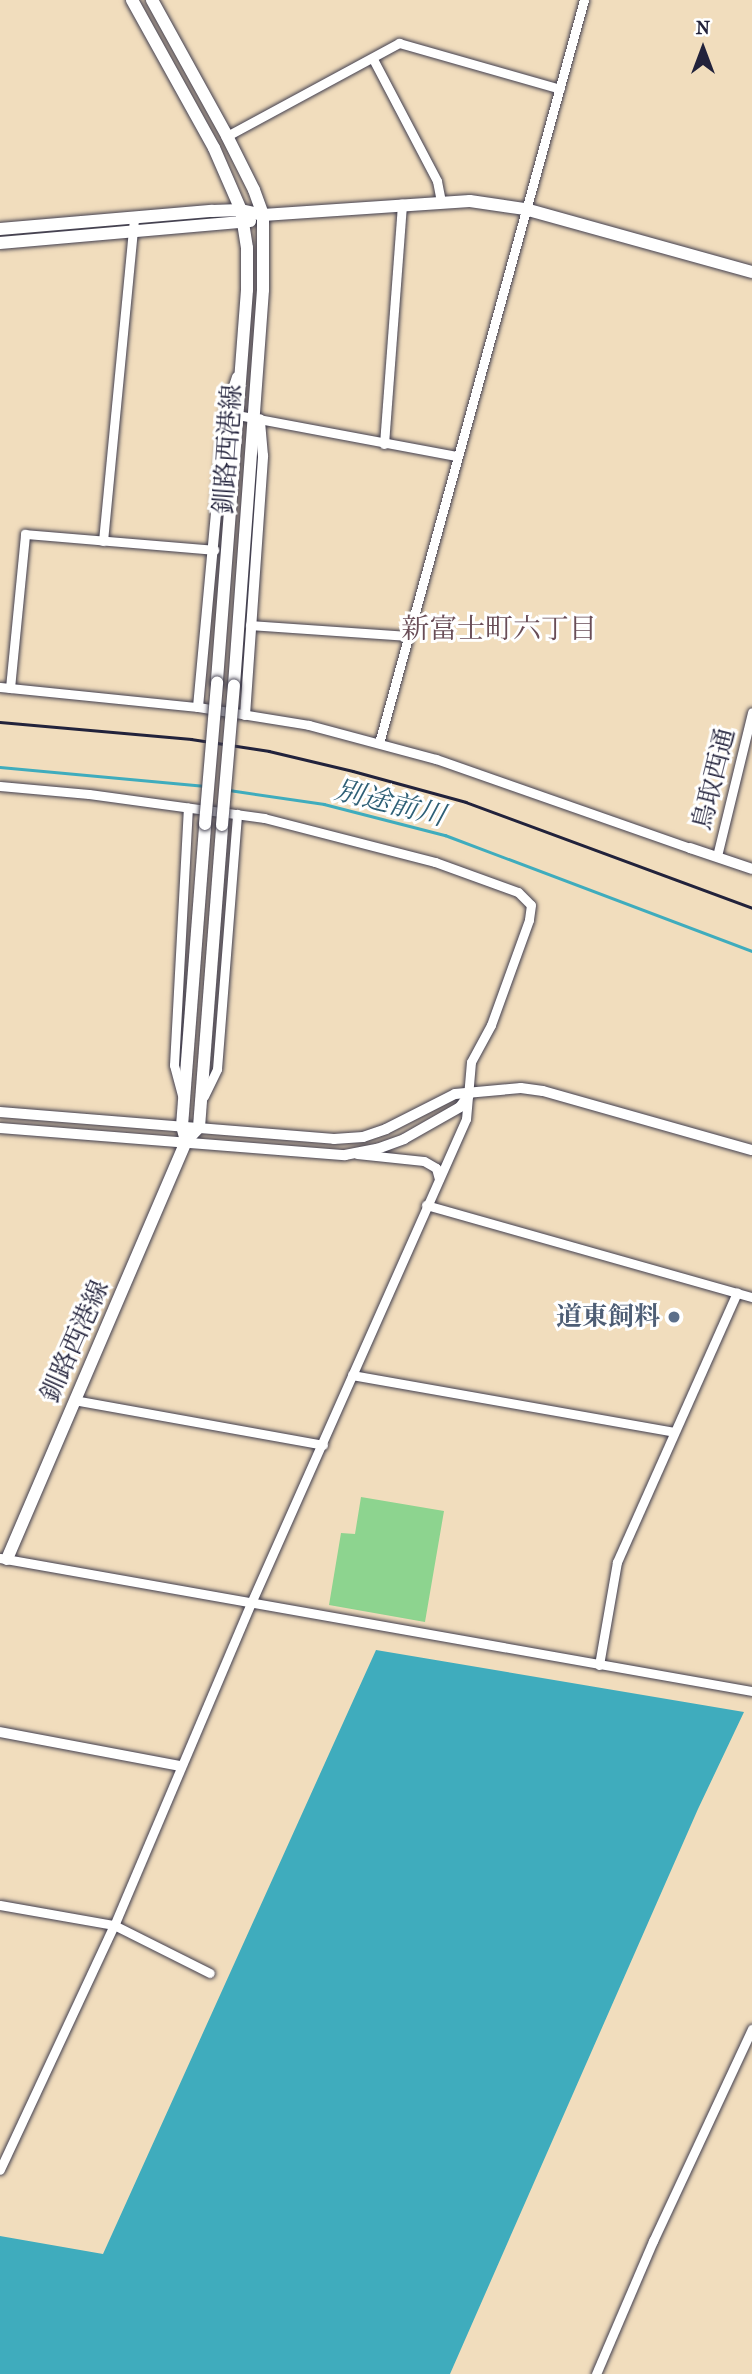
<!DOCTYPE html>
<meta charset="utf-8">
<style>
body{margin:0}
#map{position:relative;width:752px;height:2374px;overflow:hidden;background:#f1ddbd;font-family:"IM FELL French Canon","Noto Serif JP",serif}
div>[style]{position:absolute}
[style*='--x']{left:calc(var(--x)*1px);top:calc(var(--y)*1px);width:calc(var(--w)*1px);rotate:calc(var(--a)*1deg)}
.green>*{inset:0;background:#8dd48f}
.water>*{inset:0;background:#3facbd}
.stream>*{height:2.5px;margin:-1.25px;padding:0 1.25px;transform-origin:1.25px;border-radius:1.25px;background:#3facbd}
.roads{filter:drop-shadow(0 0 2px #413e4e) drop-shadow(0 0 2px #413e4e)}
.minor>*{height:9px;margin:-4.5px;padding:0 4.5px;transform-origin:4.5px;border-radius:4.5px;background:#fff}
.tertiary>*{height:10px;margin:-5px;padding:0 5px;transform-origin:5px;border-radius:5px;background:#fff}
.secondary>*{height:12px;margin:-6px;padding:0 6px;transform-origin:6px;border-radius:6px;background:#fff}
.rail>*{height:2.5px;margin:-1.25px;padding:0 1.25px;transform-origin:1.25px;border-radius:1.25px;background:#22223b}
.bridges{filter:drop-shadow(0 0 2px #413e4e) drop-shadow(0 0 2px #413e4e)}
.secondary-bridge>*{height:12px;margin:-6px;padding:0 6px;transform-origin:6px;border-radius:6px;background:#fff}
.dots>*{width:19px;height:19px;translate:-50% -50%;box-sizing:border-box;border:4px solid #fff;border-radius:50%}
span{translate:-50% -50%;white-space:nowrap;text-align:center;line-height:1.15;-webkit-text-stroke:6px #fff;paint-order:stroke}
.street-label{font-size:26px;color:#22223b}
.service-label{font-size:26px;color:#4e5e75;font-weight:700}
.right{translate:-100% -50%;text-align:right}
.neighbourhood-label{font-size:28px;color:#694d57}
.water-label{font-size:28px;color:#2f6076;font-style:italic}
.north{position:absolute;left:668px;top:14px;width:70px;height:70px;-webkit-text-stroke:5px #fff;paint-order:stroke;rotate:0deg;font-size:19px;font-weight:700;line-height:28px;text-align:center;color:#22223b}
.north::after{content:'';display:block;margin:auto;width:24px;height:32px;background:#22223b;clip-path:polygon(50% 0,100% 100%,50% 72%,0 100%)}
</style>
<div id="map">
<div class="green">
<i style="clip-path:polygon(361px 1497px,444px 1511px,425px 1622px,329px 1605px,341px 1533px,355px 1534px)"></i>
</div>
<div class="water">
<i style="clip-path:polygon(376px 1650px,744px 1712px,698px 1809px,450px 2374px,0 2374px,0 2236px,103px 2254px)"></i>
</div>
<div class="stream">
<i style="--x:0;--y:767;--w:206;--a:5.3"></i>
<i style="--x:229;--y:790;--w:96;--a:8.4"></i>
<i style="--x:324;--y:804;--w:125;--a:14.4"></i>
<i style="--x:445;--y:835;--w:328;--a:20.7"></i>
</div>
<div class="roads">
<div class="minor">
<i style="--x:373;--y:59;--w:138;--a:62.3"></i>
<i style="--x:437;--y:181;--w:20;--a:79"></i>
<i style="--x:227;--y:136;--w:196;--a:-28.4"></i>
<i style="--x:399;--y:43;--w:167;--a:15.9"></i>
<i style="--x:237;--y:415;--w:224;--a:10.6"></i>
<i style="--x:384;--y:444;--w:241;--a:-85.7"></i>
<i style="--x:103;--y:541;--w:324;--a:-84.5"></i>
<i style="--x:250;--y:625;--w:158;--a:4"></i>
<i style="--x:0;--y:687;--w:199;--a:5.8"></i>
<i style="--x:198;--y:707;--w:112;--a:9.2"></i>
<i style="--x:309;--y:725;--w:131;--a:15"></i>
<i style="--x:436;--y:759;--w:269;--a:19.3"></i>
<i style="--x:10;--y:688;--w:155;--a:-84.4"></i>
<i style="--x:25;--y:534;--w:190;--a:4.8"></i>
<i style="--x:379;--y:743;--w:771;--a:-74.58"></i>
<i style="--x:0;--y:786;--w:89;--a:5.1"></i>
<i style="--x:89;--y:794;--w:177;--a:7.8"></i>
<i style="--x:264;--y:818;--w:177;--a:14.4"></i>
<i style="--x:435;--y:862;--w:88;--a:19.9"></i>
<i style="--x:518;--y:892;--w:18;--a:45"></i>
<i style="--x:531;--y:905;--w:15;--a:98"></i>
<i style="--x:529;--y:920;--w:112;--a:109.9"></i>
<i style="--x:491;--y:1025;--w:42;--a:118.4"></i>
<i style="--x:471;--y:1062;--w:57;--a:95"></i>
<i style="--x:466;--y:1119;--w:530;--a:113.95"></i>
<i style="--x:251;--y:1603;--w:350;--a:113"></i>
<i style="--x:114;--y:1925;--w:270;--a:115"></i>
<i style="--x:717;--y:856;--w:148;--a:-76.3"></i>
<i style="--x:182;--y:1095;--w:31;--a:-105"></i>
<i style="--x:174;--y:1065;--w:258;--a:-86.9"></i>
<i style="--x:204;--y:1096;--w:30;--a:-64"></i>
<i style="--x:217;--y:1069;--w:256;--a:-85.5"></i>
<i style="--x:357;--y:1154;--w:67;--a:6"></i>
<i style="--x:424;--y:1161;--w:14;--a:30"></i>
<i style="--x:436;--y:1168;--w:11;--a:75"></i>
<i style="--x:426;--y:1205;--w:339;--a:15.8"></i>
<i style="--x:352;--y:1375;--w:327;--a:10"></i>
<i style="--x:74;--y:1400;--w:253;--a:10.2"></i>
<i style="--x:0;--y:1558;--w:764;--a:10.03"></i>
<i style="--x:599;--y:1665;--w:105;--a:-80.1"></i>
<i style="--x:617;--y:1562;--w:295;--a:-66"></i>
<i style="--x:0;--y:1905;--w:116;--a:10"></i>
<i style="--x:114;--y:1925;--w:107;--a:26.6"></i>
<i style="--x:596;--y:2374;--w:145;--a:-66.8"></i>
<i style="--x:653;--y:2241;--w:234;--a:-65"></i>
</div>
<div class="tertiary">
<i style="--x:198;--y:707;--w:294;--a:-84.7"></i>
<i style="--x:225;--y:414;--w:39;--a:-72"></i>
<i style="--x:245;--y:715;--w:260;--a:-86"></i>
<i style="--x:263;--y:456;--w:37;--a:-95"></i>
<i style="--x:690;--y:848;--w:65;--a:18.7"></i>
<i style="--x:0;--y:1112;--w:335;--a:4.6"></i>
<i style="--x:334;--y:1139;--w:29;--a:-4"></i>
<i style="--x:363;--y:1137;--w:24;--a:-19"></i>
<i style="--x:386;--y:1129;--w:77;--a:-26.9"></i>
<i style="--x:455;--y:1094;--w:66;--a:-5.2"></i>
<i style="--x:521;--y:1088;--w:22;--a:8"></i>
<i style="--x:543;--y:1091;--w:217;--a:15.8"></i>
<i style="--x:0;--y:1128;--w:346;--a:4.5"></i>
<i style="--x:345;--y:1155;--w:33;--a:-11"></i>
<i style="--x:377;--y:1149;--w:29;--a:-20"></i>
<i style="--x:404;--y:1139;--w:64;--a:-29.7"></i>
<i style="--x:460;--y:1107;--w:15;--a:-53"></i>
<i style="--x:0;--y:1732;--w:183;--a:10.7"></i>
</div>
<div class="secondary">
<i style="--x:132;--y:0;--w:169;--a:61"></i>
<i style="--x:214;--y:148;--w:68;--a:66.5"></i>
<i style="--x:241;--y:210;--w:38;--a:81"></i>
<i style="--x:247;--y:248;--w:42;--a:90"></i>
<i style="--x:247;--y:290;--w:394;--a:94.4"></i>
<i style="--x:152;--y:0;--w:155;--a:61.1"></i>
<i style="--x:227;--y:136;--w:60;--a:63.4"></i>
<i style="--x:254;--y:190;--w:27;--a:70"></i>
<i style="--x:263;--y:215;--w:75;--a:90"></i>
<i style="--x:263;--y:290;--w:397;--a:94.2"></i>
<i style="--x:0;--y:229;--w:213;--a:-4.9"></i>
<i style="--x:212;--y:211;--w:29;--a:-2"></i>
<i style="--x:241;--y:210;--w:23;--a:13"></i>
<i style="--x:263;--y:215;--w:207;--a:-3.9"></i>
<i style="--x:470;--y:201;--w:56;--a:8.3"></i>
<i style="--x:525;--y:209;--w:236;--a:15.5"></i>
<i style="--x:0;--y:243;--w:251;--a:-5"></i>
<i style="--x:186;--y:1141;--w:16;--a:-105"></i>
<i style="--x:182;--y:1126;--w:303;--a:-85.6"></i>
<i style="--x:7;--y:1559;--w:455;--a:-66.8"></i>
<i style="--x:186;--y:1141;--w:19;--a:-47"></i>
<i style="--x:199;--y:1127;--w:303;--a:-85.6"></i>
</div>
</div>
<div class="rail">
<i style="--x:0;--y:722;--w:192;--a:5.1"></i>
<i style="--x:191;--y:739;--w:79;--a:8.7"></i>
<i style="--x:269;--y:751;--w:86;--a:13.4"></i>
<i style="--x:353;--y:771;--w:117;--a:15.3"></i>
<i style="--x:466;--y:802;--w:305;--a:20.3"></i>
</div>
<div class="bridges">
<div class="secondary-bridge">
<i style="--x:205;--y:824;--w:142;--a:-85.1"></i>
<i style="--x:222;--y:825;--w:140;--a:-85.1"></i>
</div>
</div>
<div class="dots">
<i style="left:674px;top:1317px;background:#5c6f8a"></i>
</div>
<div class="street-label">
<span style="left:228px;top:449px;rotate:-86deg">釧路西港線</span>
<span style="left:714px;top:779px;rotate:-76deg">鳥取西通</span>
<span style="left:75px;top:1341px;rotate:-66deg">釧路西港線</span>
</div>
<div class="service-label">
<span class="right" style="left:660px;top:1317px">道東飼料</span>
</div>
<div class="neighbourhood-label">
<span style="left:499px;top:629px">新富士町六丁目</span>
</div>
<div class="water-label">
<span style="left:390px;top:803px;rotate:14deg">別途前川</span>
</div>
<div class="north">N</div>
</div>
